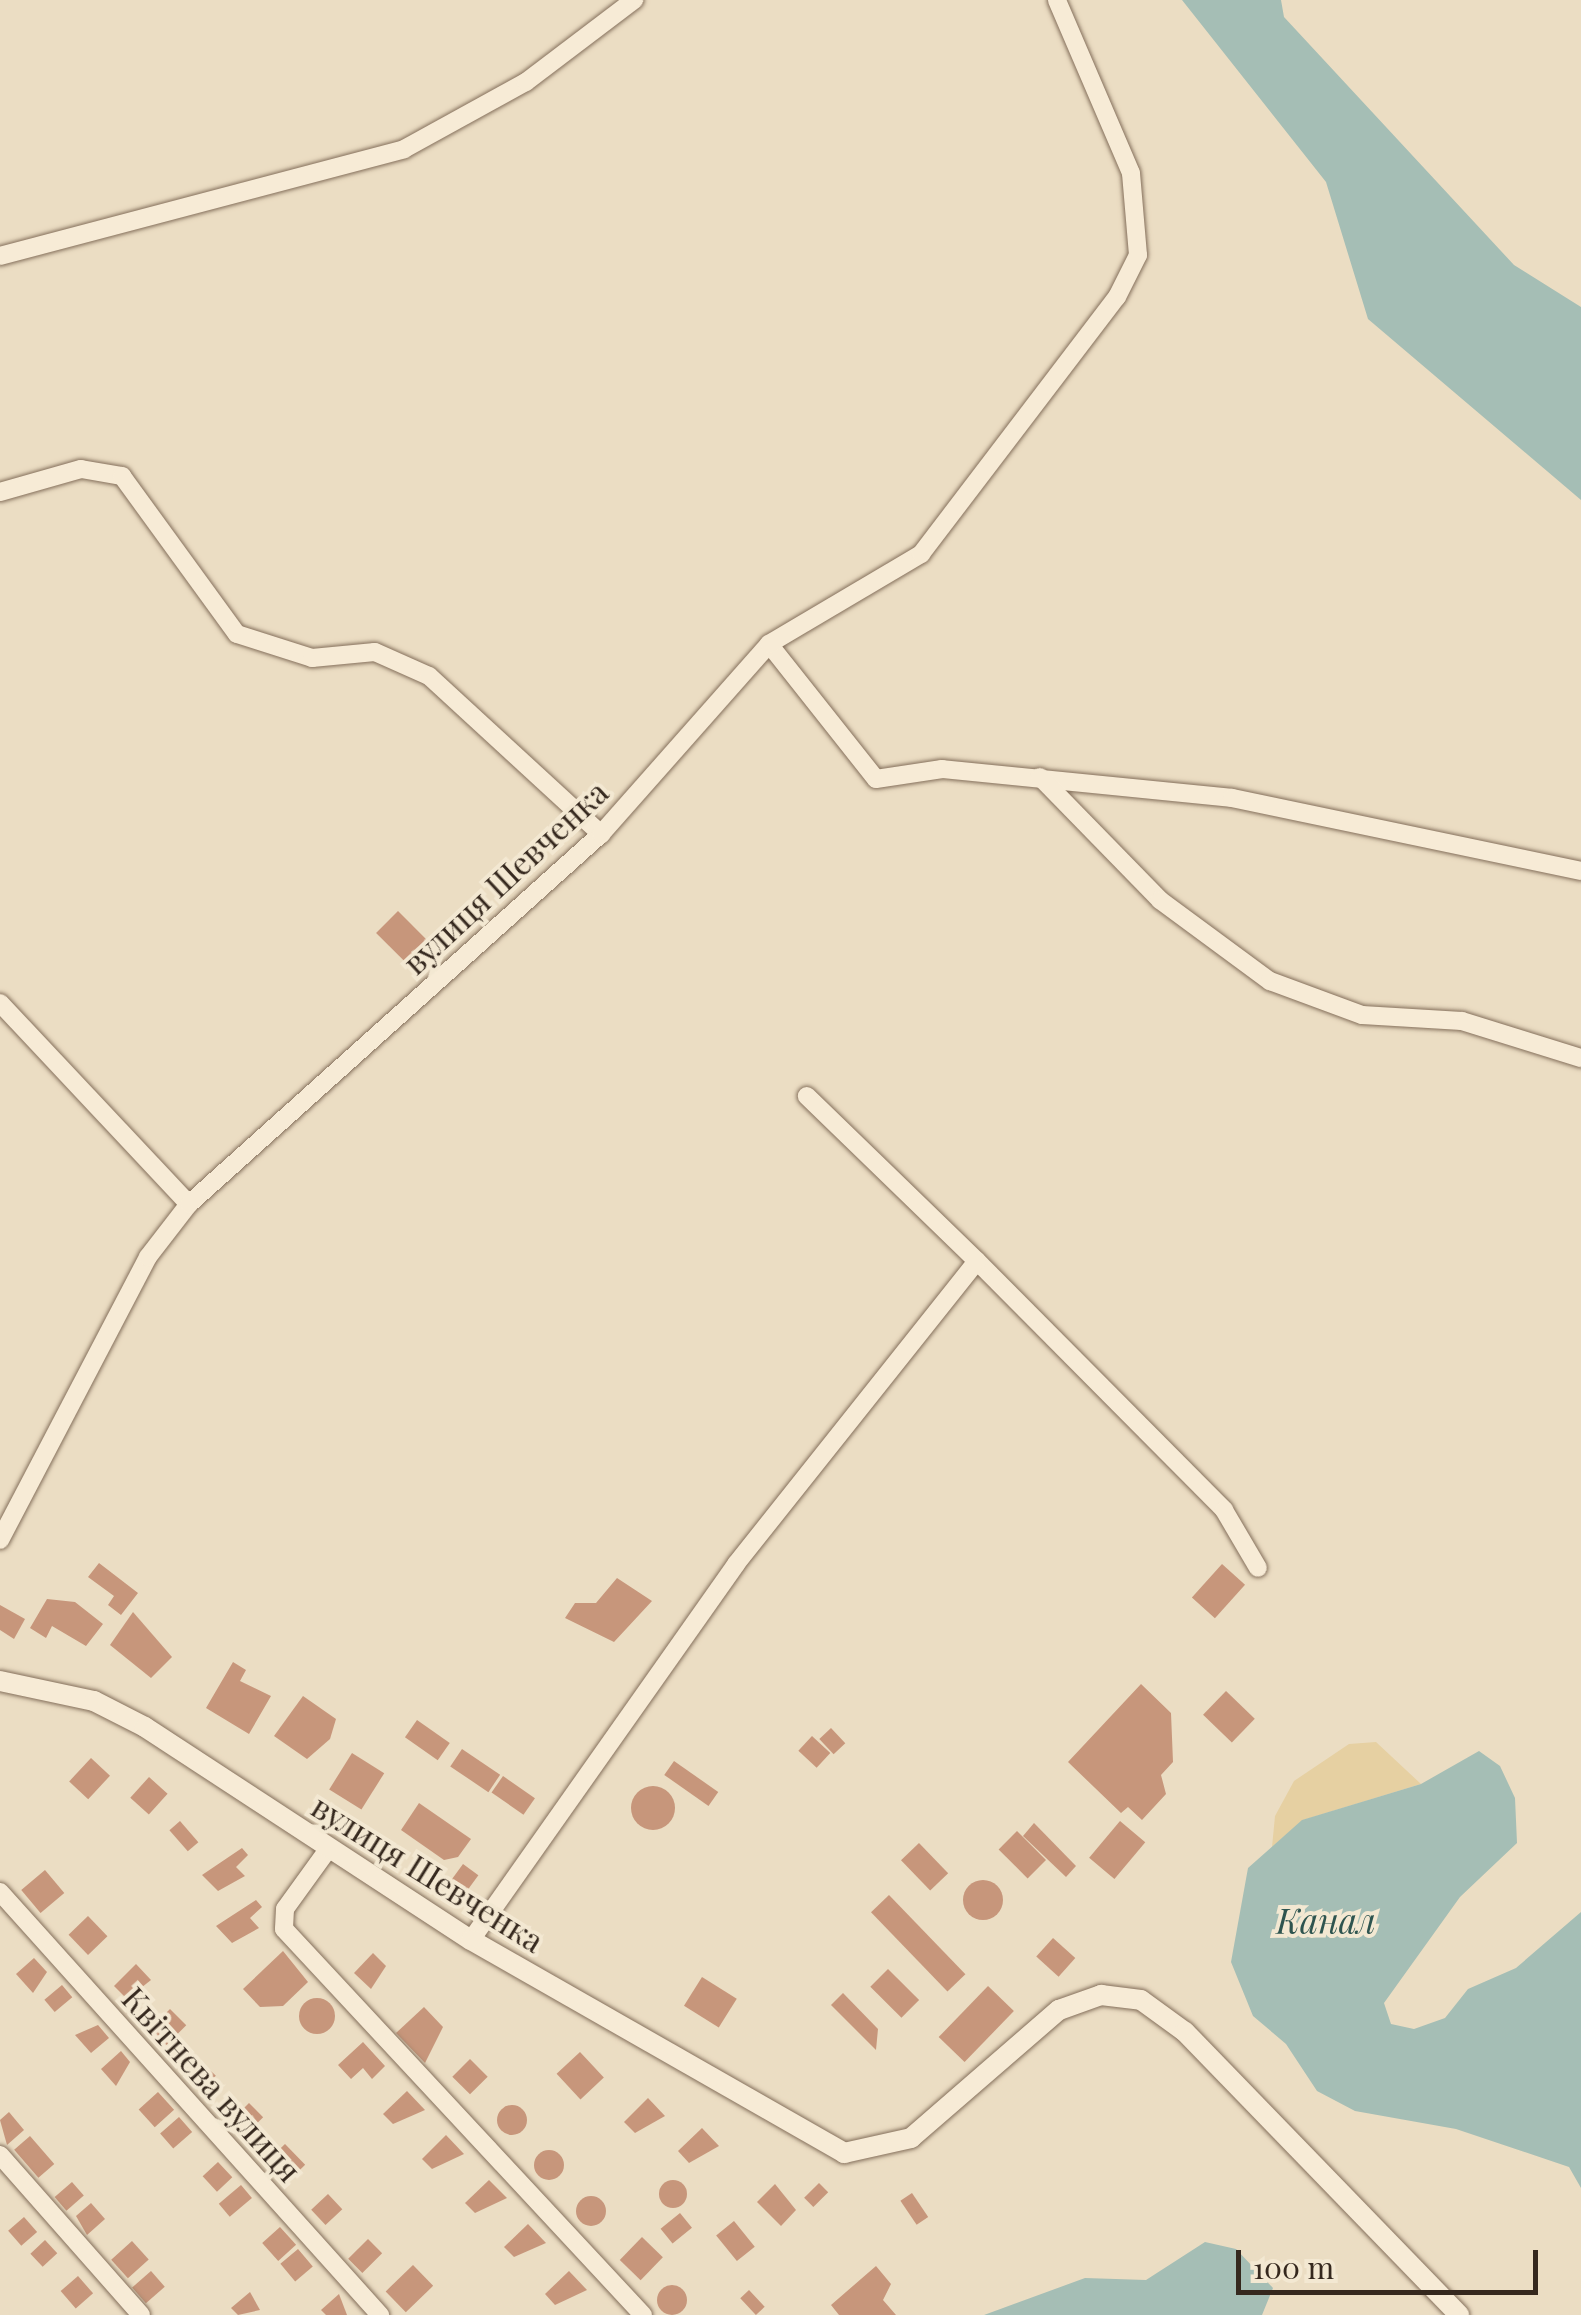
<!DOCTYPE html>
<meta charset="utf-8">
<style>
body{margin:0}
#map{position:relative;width:1581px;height:2315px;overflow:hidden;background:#ebddc3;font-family:"Playfair Display",serif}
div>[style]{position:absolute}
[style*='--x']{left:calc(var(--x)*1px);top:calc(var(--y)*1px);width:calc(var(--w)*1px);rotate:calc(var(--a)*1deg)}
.sand>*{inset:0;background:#e6d0a2}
.water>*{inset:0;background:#a5beb5}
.building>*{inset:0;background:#c7967b;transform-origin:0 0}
.round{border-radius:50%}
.roads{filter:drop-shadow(0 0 2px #846f5b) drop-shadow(0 0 2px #846f5b)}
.minor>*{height:18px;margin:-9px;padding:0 9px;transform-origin:9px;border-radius:9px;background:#f7ebd6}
.tertiary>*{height:20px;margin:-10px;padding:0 10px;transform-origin:10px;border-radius:10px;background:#f7ebd6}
span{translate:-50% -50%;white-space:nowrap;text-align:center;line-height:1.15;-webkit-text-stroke:8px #f3e8d2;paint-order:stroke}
.street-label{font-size:32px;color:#35281e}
.water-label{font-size:35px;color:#2e544f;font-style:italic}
.scale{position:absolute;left:1236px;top:2250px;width:302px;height:45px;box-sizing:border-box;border:5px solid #35281e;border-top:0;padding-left:12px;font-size:30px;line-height:35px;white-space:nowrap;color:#35281e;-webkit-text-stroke:8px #f3e8d2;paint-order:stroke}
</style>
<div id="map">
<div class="sand">
<i style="clip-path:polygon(1376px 1742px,1421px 1784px,1303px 1820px,1272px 1847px,1275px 1816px,1294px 1781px,1349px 1744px)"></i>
</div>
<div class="water">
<i style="clip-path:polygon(1182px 0,1281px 0,1284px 17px,1514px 265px,1581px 307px,1581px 500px,1368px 319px,1326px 182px)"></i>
<i style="clip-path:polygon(1479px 1751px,1500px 1766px,1515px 1798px,1517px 1843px,1460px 1897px,1384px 2003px,1391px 2024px,1414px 2029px,1445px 2018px,1468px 1989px,1516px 1968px,1581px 1912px,1581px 2188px,1569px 2167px,1456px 2129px,1355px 2111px,1317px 2091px,1286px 2044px,1253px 2016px,1231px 1962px,1248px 1868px,1302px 1820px,1421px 1784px)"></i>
<i style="clip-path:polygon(1205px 2242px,1236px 2249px,1273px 2288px,1262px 2315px,984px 2315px,1085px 2278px,1146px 2280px)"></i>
</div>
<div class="building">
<i style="left:398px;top:911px;width:42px;height:31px;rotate:45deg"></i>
<i style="clip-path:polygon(99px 1563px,138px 1593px,121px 1615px,108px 1605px,114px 1596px,88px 1577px)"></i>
<i style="left:1222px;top:1564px;width:31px;height:45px;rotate:42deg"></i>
<i style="clip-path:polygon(617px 1578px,652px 1601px,614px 1642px,565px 1618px,575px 1603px,596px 1603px)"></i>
<i style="clip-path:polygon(47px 1599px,75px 1602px,103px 1624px,86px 1646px,52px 1626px,46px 1638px,30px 1628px)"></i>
<i style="clip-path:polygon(0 1605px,25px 1619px,14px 1639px,0 1630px)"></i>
<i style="clip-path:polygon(133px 1612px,172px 1657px,151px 1678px,110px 1645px)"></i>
<i style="clip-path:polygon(233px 1662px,246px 1670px,240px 1681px,271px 1696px,249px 1734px,206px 1708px)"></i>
<i style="clip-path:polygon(1141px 1684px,1171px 1713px,1173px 1762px,1161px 1775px,1166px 1794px,1142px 1820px,1128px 1807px,1121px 1813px,1068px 1762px)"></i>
<i style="left:1226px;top:1691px;width:40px;height:33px;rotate:44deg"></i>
<i style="clip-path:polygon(303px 1696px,336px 1719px,330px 1739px,307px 1759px,274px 1736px)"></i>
<i style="left:417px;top:1720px;width:40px;height:21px;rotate:35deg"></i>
<i style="left:831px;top:1728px;width:21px;height:16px;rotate:47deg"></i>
<i style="left:812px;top:1736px;width:25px;height:20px;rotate:43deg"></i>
<i style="left:462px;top:1749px;width:46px;height:21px;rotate:34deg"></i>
<i style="left:352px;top:1753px;width:38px;height:43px;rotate:32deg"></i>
<i style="left:91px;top:1758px;width:26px;height:32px;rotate:43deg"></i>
<i style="left:674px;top:1761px;width:54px;height:17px;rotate:35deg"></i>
<i style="left:503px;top:1776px;width:39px;height:20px;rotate:35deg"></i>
<i style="left:149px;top:1777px;width:25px;height:28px;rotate:42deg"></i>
<i class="round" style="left:631px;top:1786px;width:44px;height:44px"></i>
<i style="clip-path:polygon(419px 1803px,471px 1839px,458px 1857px,444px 1860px,401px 1830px)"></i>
<i style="left:180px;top:1821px;width:28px;height:14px;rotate:49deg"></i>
<i style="left:1120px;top:1821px;width:33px;height:48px;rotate:40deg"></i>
<i style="clip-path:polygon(1034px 1823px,1076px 1866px,1066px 1877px,1023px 1836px)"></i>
<i style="left:1017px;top:1831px;width:41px;height:26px;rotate:45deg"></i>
<i style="left:919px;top:1843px;width:42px;height:25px;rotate:46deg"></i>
<i style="clip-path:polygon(242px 1848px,248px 1855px,236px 1867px,245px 1876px,218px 1891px,202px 1875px)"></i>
<i style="left:463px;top:1864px;width:19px;height:31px;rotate:36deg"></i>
<i style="left:45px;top:1870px;width:30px;height:31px;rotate:50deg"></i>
<i class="round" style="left:963px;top:1880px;width:40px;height:40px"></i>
<i style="left:889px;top:1895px;width:110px;height:25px;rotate:46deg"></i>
<i style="clip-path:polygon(256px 1900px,262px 1907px,250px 1918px,259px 1928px,232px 1943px,216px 1926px)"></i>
<i style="left:88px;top:1916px;width:28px;height:27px;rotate:46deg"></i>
<i style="left:1053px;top:1938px;width:30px;height:25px;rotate:42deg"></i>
<i style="clip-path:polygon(283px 1951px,308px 1982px,283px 2006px,260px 2007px,243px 1989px)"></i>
<i style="clip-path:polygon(373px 1953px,386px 1966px,371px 1989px,354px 1973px)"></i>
<i style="clip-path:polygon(34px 1958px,47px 1972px,33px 1993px,16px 1974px)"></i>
<i style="clip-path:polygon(136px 1964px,151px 1980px,127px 1999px,114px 1986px)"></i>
<i style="left:888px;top:1969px;width:44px;height:25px;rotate:45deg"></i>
<i style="left:702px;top:1977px;width:41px;height:34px;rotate:32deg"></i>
<i style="left:62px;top:1985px;width:16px;height:23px;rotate:50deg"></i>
<i style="left:988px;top:1986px;width:36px;height:71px;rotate:44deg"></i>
<i style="clip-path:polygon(843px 1993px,878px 2029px,876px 2050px,831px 2005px)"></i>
<i class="round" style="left:299px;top:1998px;width:36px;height:36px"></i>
<i style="clip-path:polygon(424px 2007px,443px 2027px,425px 2063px,396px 2033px)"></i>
<i style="left:170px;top:2009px;width:23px;height:35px;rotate:45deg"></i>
<i style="clip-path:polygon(98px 2025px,109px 2038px,91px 2053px,75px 2035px)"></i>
<i style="clip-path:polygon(363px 2042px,385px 2066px,372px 2079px,363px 2068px,351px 2079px,338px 2065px)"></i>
<i style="clip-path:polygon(121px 2051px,130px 2062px,116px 2086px,101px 2069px)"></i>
<i style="left:580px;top:2052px;width:35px;height:32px;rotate:47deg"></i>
<i style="left:470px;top:2059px;width:25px;height:25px;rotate:45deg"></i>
<i style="left:201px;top:2061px;width:21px;height:17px;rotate:45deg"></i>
<i style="clip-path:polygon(407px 2091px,425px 2110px,393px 2124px,383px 2114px)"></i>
<i style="left:158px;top:2092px;width:24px;height:26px;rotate:48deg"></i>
<i style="clip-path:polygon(648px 2098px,665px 2116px,635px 2133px,624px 2122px)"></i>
<i style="left:249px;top:2103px;width:20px;height:24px;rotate:45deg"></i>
<i class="round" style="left:497px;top:2105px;width:30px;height:30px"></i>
<i style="clip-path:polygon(9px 2112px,24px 2130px,7px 2145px,0 2120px)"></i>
<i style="left:179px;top:2117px;width:20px;height:25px;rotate:49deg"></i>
<i style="clip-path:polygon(702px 2128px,719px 2146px,689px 2163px,678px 2151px)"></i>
<i style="clip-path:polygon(446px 2135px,464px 2154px,432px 2169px,422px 2159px)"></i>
<i style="left:30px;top:2136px;width:37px;height:21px;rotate:49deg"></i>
<i style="left:285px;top:2144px;width:29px;height:22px;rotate:46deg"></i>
<i class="round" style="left:534px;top:2150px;width:30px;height:30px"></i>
<i style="left:218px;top:2162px;width:21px;height:21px;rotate:47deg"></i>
<i style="clip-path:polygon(489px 2180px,507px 2198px,475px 2213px,465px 2203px)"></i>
<i class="round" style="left:659px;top:2180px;width:28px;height:28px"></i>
<i style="left:72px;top:2182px;width:18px;height:23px;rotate:49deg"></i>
<i style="left:819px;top:2183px;width:13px;height:21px;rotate:45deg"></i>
<i style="clip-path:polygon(775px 2184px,796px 2210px,781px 2226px,757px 2202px)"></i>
<i style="left:241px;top:2185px;width:17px;height:29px;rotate:50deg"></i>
<i style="left:912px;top:2193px;width:29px;height:14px;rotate:56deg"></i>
<i style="left:328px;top:2194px;width:21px;height:23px;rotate:47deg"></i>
<i class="round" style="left:576px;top:2196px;width:30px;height:30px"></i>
<i style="clip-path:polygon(91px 2203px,105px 2219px,87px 2235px,76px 2216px)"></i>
<i style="left:680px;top:2213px;width:19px;height:25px;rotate:51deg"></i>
<i style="left:24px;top:2217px;width:20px;height:21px;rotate:49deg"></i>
<i style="left:734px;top:2221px;width:33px;height:23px;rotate:51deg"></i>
<i style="clip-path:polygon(528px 2224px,546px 2243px,514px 2257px,504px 2247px)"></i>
<i style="left:280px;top:2227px;width:24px;height:24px;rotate:48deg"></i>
<i style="left:642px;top:2237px;width:29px;height:32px;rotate:44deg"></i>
<i style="left:368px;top:2239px;width:20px;height:28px;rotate:45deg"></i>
<i style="left:45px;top:2240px;width:18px;height:20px;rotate:47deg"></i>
<i style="left:132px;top:2241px;width:25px;height:28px;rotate:48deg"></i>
<i style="left:298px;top:2249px;width:23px;height:23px;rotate:50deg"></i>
<i style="left:413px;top:2265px;width:29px;height:38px;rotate:46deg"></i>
<i style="clip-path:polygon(876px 2266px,891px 2284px,883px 2300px,896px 2315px,839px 2315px,831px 2305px)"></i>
<i style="left:151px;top:2271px;width:21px;height:25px;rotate:49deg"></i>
<i style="clip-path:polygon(569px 2271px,587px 2290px,555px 2305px,545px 2294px)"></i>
<i style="left:78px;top:2276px;width:23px;height:23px;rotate:49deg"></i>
<i class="round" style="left:657px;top:2285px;width:30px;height:30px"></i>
<i style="left:749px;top:2290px;width:23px;height:12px;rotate:47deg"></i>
<i style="clip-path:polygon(250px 2292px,260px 2310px,238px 2315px,231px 2308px)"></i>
<i style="clip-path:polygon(339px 2294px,347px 2315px,326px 2315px,321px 2310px)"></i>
</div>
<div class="roads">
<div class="minor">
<i style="--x:0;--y:256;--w:418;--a:-14.8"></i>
<i style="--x:404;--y:149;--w:139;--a:-28.8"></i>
<i style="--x:526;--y:82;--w:136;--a:-37.2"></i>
<i style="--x:0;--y:492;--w:84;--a:-15.9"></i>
<i style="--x:81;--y:469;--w:42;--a:9.7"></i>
<i style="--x:122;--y:476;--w:195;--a:54"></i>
<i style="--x:237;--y:634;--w:79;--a:17.7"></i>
<i style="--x:312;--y:658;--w:63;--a:-5.4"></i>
<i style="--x:375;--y:652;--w:59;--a:24"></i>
<i style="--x:429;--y:676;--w:234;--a:42.6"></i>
<i style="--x:769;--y:644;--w:172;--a:51.6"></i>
<i style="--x:876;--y:779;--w:67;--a:-8.6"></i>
<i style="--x:942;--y:769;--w:291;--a:5.7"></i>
<i style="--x:1232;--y:798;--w:357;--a:11.8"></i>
<i style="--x:1040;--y:777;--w:172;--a:45.7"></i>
<i style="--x:1160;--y:900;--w:137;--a:36.4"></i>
<i style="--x:1270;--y:981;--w:98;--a:20.3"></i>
<i style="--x:1362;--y:1015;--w:100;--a:3.4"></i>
<i style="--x:1462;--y:1021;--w:125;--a:17.3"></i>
<i style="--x:0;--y:1003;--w:276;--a:46.8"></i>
<i style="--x:977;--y:1261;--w:351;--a:45.2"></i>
<i style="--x:1224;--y:1510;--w:67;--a:59.6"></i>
<i style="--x:0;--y:1540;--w:319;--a:-62.4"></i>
<i style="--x:148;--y:1257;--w:67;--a:-52.3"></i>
<i style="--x:189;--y:1204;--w:554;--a:-41.93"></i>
<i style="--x:601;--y:834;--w:254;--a:-48.5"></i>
<i style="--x:769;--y:644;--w:177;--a:-30.6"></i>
<i style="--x:921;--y:554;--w:323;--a:-52.7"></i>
<i style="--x:1117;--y:297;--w:47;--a:-63.4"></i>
<i style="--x:1138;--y:255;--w:82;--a:-94.9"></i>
<i style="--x:1131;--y:173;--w:188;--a:-113.2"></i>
<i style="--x:329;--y:1848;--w:75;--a:125.8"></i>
<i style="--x:285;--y:1909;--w:20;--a:93"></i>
<i style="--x:284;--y:1929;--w:527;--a:47.08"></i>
<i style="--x:0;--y:1892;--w:569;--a:48.07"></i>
<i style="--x:471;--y:1940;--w:460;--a:-54.8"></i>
<i style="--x:736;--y:1564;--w:387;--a:-51.5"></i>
<i style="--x:977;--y:1261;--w:237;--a:-135.9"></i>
<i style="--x:0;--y:2155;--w:213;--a:48.6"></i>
</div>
<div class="tertiary">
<i style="--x:0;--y:1681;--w:96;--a:12"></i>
<i style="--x:94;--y:1701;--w:57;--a:27"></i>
<i style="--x:145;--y:1727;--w:389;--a:33.2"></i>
<i style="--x:471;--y:1940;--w:430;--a:29.7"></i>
<i style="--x:844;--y:2153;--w:69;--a:-12.6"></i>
<i style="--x:911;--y:2138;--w:196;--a:-40.9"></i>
<i style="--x:1059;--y:2010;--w:45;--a:-19.7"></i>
<i style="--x:1101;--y:1995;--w:40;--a:7.1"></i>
<i style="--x:1141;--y:2000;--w:54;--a:36"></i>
<i style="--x:1185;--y:2032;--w:394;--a:45.9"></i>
</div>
</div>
<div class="street-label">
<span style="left:505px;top:877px;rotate:-43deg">вулиця Шевченка</span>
<span style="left:428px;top:1873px;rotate:32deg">вулиця Шевченка</span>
<span style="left:212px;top:2084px;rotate:48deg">Квітнева вулиця</span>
</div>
<div class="water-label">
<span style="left:1326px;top:1920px">Канал</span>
</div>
<div class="scale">100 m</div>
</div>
